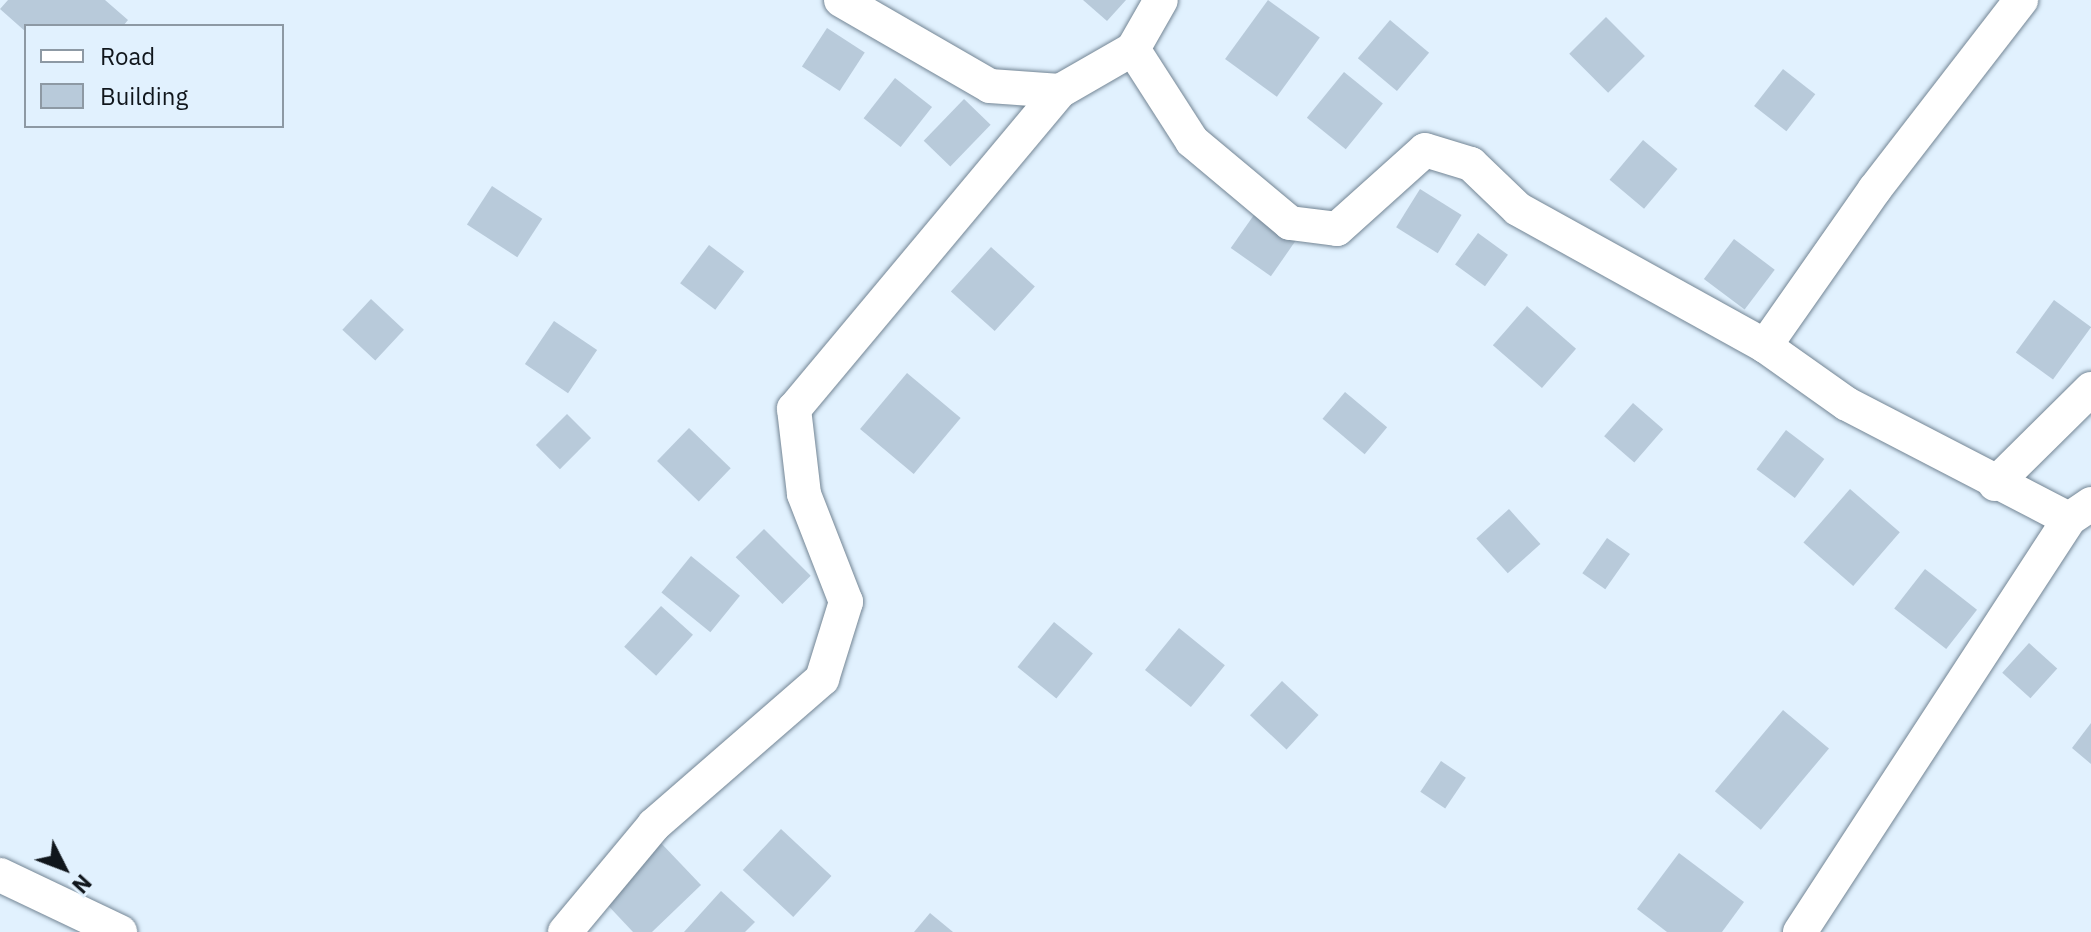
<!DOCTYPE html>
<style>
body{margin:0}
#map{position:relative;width:2091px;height:932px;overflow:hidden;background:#e1f1fe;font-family:"IBM Plex Sans",sans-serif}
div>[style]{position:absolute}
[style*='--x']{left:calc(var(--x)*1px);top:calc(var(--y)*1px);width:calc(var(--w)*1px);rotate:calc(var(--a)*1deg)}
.building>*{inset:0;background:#b8cada;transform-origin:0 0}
.roads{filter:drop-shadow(0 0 2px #738594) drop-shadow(0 0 2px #738594)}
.minor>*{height:34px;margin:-17px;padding:0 17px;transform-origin:17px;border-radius:17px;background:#fff}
span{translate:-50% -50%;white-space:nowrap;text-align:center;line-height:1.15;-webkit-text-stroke:8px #e1f1fe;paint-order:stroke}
.legend{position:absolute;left:24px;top:24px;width:260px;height:104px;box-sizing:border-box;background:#e1f1fe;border:2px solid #8d99a4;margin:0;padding:10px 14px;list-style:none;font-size:24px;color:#10161c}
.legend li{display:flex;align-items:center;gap:16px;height:40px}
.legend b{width:40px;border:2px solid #8d99a4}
.north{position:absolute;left:24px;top:828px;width:80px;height:80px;-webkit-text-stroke:6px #e1f1fe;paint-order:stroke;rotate:132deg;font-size:22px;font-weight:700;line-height:32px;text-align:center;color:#10161c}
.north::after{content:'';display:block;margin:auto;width:28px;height:36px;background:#10161c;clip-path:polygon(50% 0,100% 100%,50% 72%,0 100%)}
</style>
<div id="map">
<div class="building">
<i style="clip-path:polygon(8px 0,105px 0,128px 20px,123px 26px,26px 26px,26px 32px,0 9px)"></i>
<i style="clip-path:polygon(1083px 0,1126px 0,1107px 21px)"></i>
<i style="left:1268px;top:0;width:64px;height:73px;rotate:36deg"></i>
<i style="left:1606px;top:17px;width:55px;height:52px;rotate:45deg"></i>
<i style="left:1390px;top:20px;width:51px;height:50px;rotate:40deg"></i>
<i style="left:827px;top:28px;width:45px;height:46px;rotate:33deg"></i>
<i style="left:1783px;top:69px;width:41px;height:47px;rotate:38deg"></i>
<i style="left:1344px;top:72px;width:50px;height:59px;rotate:39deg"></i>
<i style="left:895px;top:78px;width:47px;height:51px;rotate:38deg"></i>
<i style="left:964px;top:99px;width:37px;height:58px;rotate:44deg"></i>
<i style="left:1643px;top:140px;width:45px;height:52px;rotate:40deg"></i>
<i style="left:492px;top:186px;width:60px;height:46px;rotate:33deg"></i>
<i style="left:1420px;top:189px;width:49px;height:45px;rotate:32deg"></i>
<i style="left:1256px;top:212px;width:49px;height:44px;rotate:35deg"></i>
<i style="left:1478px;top:233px;width:37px;height:39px;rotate:36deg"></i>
<i style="left:1734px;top:239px;width:51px;height:50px;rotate:37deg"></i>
<i style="left:709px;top:245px;width:44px;height:48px;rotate:37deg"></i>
<i style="left:991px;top:247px;width:59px;height:60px;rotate:42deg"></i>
<i style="left:371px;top:299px;width:45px;height:42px;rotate:43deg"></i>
<i style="left:2054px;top:300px;width:46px;height:65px;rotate:36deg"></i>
<i style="left:1527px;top:306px;width:65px;height:52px;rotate:41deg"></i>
<i style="left:554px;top:321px;width:52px;height:52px;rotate:34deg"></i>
<i style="left:907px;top:373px;width:70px;height:73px;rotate:40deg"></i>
<i style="left:1345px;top:392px;width:55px;height:35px;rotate:40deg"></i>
<i style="left:1633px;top:403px;width:40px;height:44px;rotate:41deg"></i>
<i style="left:567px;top:414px;width:34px;height:44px;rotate:45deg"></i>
<i style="left:689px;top:428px;width:58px;height:46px;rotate:44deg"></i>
<i style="left:1786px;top:430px;width:48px;height:49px;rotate:37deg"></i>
<i style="left:1850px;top:489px;width:66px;height:71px;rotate:41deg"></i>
<i style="left:1509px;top:509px;width:47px;height:44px;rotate:48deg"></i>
<i style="left:764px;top:529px;width:66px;height:40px;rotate:45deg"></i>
<i style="left:1607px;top:538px;width:28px;height:43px;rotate:35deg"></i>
<i style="left:691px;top:556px;width:63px;height:47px;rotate:39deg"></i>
<i style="left:1925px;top:569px;width:66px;height:50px;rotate:38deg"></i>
<i style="left:661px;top:606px;width:43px;height:55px;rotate:42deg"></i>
<i style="left:1054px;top:622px;width:50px;height:58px;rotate:39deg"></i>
<i style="left:1179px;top:628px;width:59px;height:54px;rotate:39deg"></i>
<i style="left:2029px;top:643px;width:38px;height:40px;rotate:42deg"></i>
<i style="left:1282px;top:681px;width:50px;height:47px;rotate:43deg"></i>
<i style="left:1783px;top:710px;width:60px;height:106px;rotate:40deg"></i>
<i style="clip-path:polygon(2091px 723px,2091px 764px,2072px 748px)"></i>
<i style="left:1441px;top:761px;width:30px;height:37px;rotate:34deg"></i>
<i style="left:781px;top:829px;width:69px;height:56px;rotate:43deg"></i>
<i style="clip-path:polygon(660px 842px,701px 885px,652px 932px,633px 932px,601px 898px)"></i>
<i style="clip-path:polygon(1679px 853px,1744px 902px,1722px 932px,1667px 932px,1637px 909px)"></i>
<i style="clip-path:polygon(721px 891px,755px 922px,745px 932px,684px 932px)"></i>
<i style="clip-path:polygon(930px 913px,953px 932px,914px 932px)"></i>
</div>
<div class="roads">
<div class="minor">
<i style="--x:841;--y:0;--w:172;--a:30"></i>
<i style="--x:990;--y:86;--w:70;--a:4.1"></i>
<i style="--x:1133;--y:49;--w:109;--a:57.3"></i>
<i style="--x:1192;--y:141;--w:128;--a:39.9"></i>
<i style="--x:1290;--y:223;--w:47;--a:7.3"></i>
<i style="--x:1337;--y:229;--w:118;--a:-41.9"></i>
<i style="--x:1425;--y:150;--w:48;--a:16.9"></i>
<i style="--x:1471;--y:164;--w:65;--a:43.8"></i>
<i style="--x:1518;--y:209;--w:282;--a:29"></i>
<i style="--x:1765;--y:346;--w:100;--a:35.3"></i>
<i style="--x:1847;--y:404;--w:250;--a:27.4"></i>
<i style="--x:2069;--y:519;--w:27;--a:-34"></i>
<i style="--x:1765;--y:346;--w:192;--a:-55"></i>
<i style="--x:1875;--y:189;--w:239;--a:-52.3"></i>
<i style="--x:1995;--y:484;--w:135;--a:-44.7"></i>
<i style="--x:0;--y:875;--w:133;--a:25.4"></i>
<i style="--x:565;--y:932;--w:139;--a:-50.2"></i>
<i style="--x:654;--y:825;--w:223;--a:-41"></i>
<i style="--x:822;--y:679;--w:81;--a:-72.7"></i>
<i style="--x:846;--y:602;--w:116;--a:-111.3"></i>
<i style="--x:804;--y:494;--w:86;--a:-96.7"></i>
<i style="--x:794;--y:409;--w:415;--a:-50.1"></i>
<i style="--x:1060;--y:91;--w:84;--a:-29.9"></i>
<i style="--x:1133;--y:49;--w:56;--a:-60.3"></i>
<i style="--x:1800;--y:932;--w:493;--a:-56.9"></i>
</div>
</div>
<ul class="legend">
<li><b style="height:10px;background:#fff"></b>Road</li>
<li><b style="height:22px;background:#b8cada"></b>Building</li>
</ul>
<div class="north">N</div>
</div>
